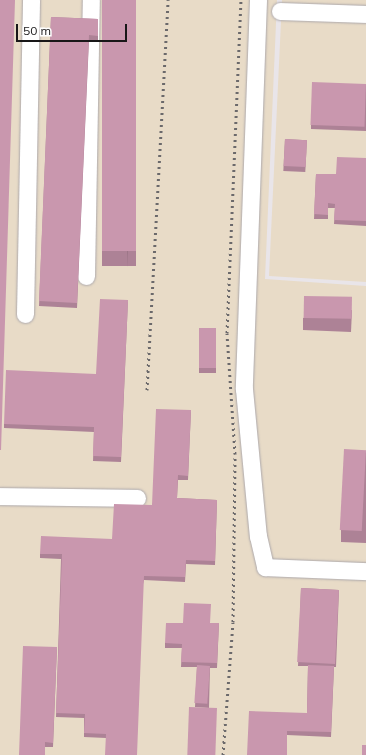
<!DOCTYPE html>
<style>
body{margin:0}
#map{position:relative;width:366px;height:755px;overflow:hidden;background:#e9e5e9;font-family:Mulish,sans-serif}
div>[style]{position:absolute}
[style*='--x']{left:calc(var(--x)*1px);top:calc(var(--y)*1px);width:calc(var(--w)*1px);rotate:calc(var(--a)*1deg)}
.industrial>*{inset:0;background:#e8dbc7}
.roads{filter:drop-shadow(0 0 1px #aca8ab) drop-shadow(0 0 1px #aca8ab)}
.minor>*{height:17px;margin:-8.5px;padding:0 8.5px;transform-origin:8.5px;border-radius:8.5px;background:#fff}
.rail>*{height:3px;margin-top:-1.5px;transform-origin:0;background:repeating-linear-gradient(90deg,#6b696b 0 2px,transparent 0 6px)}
.wall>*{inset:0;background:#ad8296;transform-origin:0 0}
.shaded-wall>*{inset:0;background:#8d6a7a}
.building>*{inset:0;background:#c997ae;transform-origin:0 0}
span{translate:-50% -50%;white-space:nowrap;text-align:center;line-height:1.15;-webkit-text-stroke:3.5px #fff;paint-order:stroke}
.scale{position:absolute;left:16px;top:24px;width:111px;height:18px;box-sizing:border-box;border:2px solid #181718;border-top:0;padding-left:5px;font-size:12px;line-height:14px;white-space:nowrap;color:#181718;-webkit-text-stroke:3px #fff;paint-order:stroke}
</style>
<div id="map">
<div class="industrial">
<i style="clip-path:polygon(0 0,277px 0,265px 279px,366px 286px,366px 755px,0 755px)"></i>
<i style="clip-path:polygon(282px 0,366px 0,366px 282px,269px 276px)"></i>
</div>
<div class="roads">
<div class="minor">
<i style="--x:258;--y:0;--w:389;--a:92.1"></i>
<i style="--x:244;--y:389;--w:148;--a:84.6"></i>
<i style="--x:258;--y:536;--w:32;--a:77"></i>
<i style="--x:265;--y:567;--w:101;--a:2.3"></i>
<i style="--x:280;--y:11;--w:86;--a:2"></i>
<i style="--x:86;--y:276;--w:276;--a:-89"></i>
<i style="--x:25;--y:314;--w:314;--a:-88.9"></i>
<i style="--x:0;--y:496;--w:137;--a:0.8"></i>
</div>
</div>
<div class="rail">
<i style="--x:147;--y:390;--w:391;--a:-86.9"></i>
<i style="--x:223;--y:755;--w:133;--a:-85.7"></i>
<i style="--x:233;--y:622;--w:168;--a:-89.3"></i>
<i style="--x:235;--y:454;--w:121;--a:-93.8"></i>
<i style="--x:227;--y:333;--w:333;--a:-87.6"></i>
</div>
<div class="wall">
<i style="left:102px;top:0;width:34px;height:266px"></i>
<i style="clip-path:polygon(51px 17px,98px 19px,98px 40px,89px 40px,77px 308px,39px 306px)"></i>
<i style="clip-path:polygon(366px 84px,366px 131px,311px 129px,311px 125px)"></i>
<i style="left:285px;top:139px;width:22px;height:32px;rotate:3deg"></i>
<i style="clip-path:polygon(366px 158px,366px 226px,334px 224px,335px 208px,328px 208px,328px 219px,314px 219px,316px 174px,336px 174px)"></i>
<i style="clip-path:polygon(128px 300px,121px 462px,93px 461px,94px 432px,4px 428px,4px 424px,96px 374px)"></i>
<i style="clip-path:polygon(352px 310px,351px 332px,303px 330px,303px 318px)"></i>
<i style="left:199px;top:328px;width:17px;height:45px"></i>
<i style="clip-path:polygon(191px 410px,188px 480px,178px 480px,177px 498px,217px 500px,215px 565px,186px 564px,185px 582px,144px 580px,106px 738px,84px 737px,84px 718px,56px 717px,61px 559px,40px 558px,40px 554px,112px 539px,152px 505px)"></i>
<i style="clip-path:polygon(366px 450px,366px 543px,341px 542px,341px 530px)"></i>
<i style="clip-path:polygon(301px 588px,339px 590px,336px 667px,334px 667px,331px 737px,287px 735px,247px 755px,307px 713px,308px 666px,298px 666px)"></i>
<i style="clip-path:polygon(183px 623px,219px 623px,217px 668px,210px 668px,209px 708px,195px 707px,197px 667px,181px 667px,182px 648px,165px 648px,165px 643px)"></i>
<i style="clip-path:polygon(57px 647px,53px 747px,45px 747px,19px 755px)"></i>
</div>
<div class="shaded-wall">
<i style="clip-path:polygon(136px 0,127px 267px,127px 252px)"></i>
</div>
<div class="building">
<i style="clip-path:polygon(0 0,15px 0,1px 450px,0 450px)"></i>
<i style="left:102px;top:0;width:34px;height:251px"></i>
<i style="clip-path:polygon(51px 17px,98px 19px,98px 36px,89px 35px,77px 303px,39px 301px)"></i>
<i style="left:312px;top:82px;width:54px;height:43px;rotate:2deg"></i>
<i style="left:285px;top:139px;width:22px;height:27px;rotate:3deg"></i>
<i style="clip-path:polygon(337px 157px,366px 158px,366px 221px,334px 220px,335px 204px,328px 203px,328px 215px,314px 214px,316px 174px,336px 174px)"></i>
<i style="left:304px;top:296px;width:48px;height:22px;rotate:1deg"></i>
<i style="clip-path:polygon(100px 299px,128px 300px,121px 457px,93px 456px,94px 427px,4px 424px,6px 370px,96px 374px)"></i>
<i style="left:199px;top:328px;width:17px;height:40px"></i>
<i style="clip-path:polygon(156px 409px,191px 410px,188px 476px,178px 475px,177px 498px,217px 500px,215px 561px,186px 560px,185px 577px,144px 576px,137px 755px,105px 755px,106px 734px,84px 733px,85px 714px,56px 713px,62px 554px,40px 554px,41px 536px,112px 539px,114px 504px,152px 505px)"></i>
<i style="left:344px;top:449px;width:22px;height:81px;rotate:3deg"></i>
<i style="left:301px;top:588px;width:38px;height:74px;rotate:3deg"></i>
<i style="clip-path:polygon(184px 603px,211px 604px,210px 623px,219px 623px,217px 663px,181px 662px,182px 644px,165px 643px,166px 623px,183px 623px)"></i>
<i style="clip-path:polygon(23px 646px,57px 647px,53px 743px,45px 742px,45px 755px,19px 755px)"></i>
<i style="left:197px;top:665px;width:13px;height:38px;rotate:4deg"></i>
<i style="clip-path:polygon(308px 665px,334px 666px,331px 732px,287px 731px,287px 755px,247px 755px,249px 711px,307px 713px)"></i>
<i style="left:189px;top:707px;width:28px;height:48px;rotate:2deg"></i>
<i style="left:362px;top:745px;width:4px;height:10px"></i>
</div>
<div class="scale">50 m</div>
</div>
